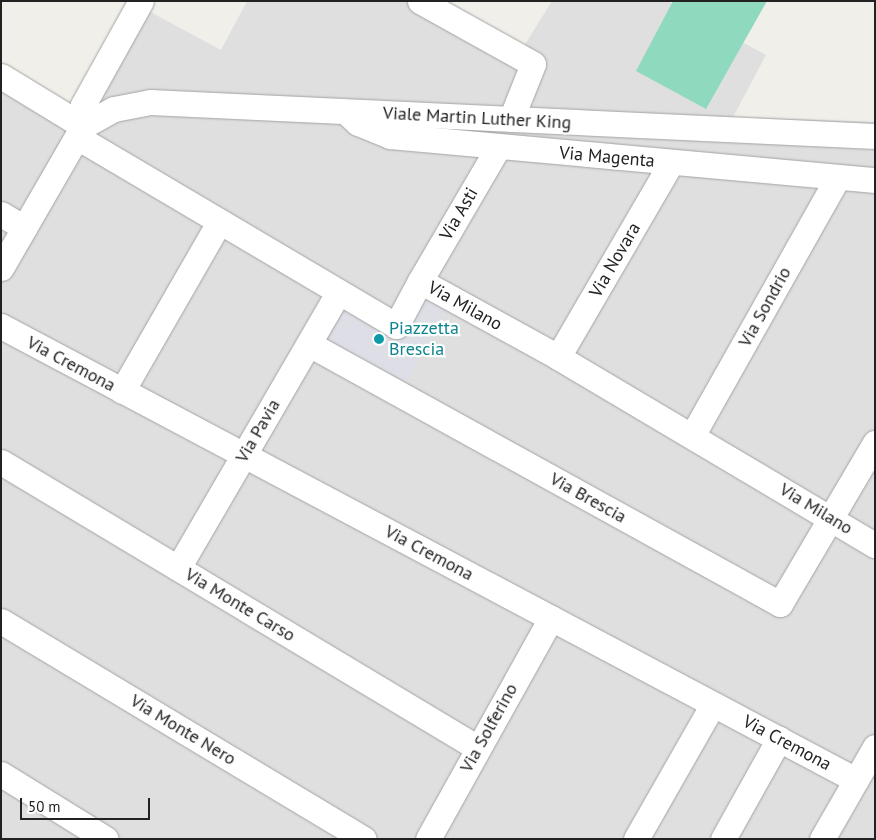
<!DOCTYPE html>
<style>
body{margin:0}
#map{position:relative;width:876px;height:840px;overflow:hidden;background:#f1efe9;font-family:"PT Sans",sans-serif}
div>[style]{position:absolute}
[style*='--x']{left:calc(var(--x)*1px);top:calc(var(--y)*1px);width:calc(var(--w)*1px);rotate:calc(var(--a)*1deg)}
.residential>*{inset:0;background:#e0dfdf}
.pitch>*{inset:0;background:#8fd9bf}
.plaza>*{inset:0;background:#dedee7}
.roads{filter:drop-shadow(0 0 1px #a3a3a3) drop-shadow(0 0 1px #a3a3a3)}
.minor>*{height:25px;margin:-12.5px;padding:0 12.5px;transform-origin:12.5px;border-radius:12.5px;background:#fff}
.dots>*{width:14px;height:14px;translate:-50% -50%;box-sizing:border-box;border:2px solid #fff;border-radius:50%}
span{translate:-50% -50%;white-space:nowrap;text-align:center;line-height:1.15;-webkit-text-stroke:4.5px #fff;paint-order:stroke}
.street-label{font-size:18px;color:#222}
.culture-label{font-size:18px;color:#0d838f}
.left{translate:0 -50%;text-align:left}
.frame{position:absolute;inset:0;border:2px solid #222;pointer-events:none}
.scale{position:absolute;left:20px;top:798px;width:130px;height:22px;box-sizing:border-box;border:2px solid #222;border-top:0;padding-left:6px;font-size:15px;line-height:18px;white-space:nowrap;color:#222;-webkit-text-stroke:4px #fff;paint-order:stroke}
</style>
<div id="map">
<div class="residential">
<i style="clip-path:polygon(247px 1px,441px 1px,524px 46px,552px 1px,667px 1px,766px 55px,733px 117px,875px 122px,875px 839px,1px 839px,1px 64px,72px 108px,132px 2px,221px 50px)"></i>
</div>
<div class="pitch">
<i style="clip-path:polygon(673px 1px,767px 1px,706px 109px,636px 71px)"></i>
</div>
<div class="plaza">
<i style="clip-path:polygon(420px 292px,447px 308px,403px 389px,324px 346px,345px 302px,400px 331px)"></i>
</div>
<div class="roads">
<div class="minor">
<i style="--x:420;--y:1;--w:129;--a:29.1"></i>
<i style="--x:533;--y:64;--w:59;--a:111.8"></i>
<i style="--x:1;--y:76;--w:96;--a:31.4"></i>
<i style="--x:346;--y:112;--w:16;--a:43"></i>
<i style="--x:358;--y:123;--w:35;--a:22"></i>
<i style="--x:390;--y:136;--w:487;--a:5.2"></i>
<i style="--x:83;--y:126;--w:35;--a:-29"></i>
<i style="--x:114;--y:109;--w:37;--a:-11"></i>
<i style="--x:150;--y:102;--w:726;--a:2.69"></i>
<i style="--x:83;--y:126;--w:21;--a:-90"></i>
<i style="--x:83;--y:105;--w:119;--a:-60.9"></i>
<i style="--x:77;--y:137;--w:371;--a:30.6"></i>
<i style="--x:396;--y:326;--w:51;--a:-61.9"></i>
<i style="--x:420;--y:281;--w:158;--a:28.8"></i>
<i style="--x:558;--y:357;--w:369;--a:30.7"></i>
<i style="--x:1;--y:214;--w:27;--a:31"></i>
<i style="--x:1;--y:268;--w:164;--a:-60"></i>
<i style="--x:420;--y:281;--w:156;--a:-59.7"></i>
<i style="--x:1;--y:326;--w:968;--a:27.97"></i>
<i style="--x:309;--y:344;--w:538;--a:28.9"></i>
<i style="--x:780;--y:604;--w:187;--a:-59.5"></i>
<i style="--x:558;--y:357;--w:225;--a:-59.8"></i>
<i style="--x:122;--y:391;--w:195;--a:-60.1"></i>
<i style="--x:692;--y:436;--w:297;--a:-60.6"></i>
<i style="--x:1;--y:462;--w:556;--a:30.95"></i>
<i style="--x:178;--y:568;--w:318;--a:-59.8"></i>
<i style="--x:1;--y:621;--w:423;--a:31"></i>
<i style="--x:1;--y:774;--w:123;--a:31.8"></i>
<i style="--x:428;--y:839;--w:253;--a:-60.9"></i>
<i style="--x:636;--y:839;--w:155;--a:-60.3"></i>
<i style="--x:723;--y:839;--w:115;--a:-60.8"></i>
<i style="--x:822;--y:839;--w:106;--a:-60.1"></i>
</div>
</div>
<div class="dots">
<i style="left:379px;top:339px;background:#0f9aa8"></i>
</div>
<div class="street-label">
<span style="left:477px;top:118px;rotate:3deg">Viale Martin Luther King</span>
<span style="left:607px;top:157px;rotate:5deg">Via Magenta</span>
<span style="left:459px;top:214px;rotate:-60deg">Via Asti</span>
<span style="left:615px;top:260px;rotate:-60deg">Via Novara</span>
<span style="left:465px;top:306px;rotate:29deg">Via Milano</span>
<span style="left:765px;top:307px;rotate:-61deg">Via Sondrio</span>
<span style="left:71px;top:364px;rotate:28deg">Via Cremona</span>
<span style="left:258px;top:431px;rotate:-60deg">Via Pavia</span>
<span style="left:588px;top:498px;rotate:29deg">Via Brescia</span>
<span style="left:816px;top:509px;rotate:31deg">Via Milano</span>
<span style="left:429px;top:553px;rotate:28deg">Via Cremona</span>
<span style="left:240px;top:605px;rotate:31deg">Via Monte Carso</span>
<span style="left:489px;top:728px;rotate:-61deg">Via Solferino</span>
<span style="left:183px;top:730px;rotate:31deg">Via Monte Nero</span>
<span style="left:787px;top:743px;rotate:28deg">Via Cremona</span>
</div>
<div class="culture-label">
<span class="left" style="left:389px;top:339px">Piazzetta<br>Brescia</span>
</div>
<div class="frame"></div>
<div class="scale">50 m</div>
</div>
